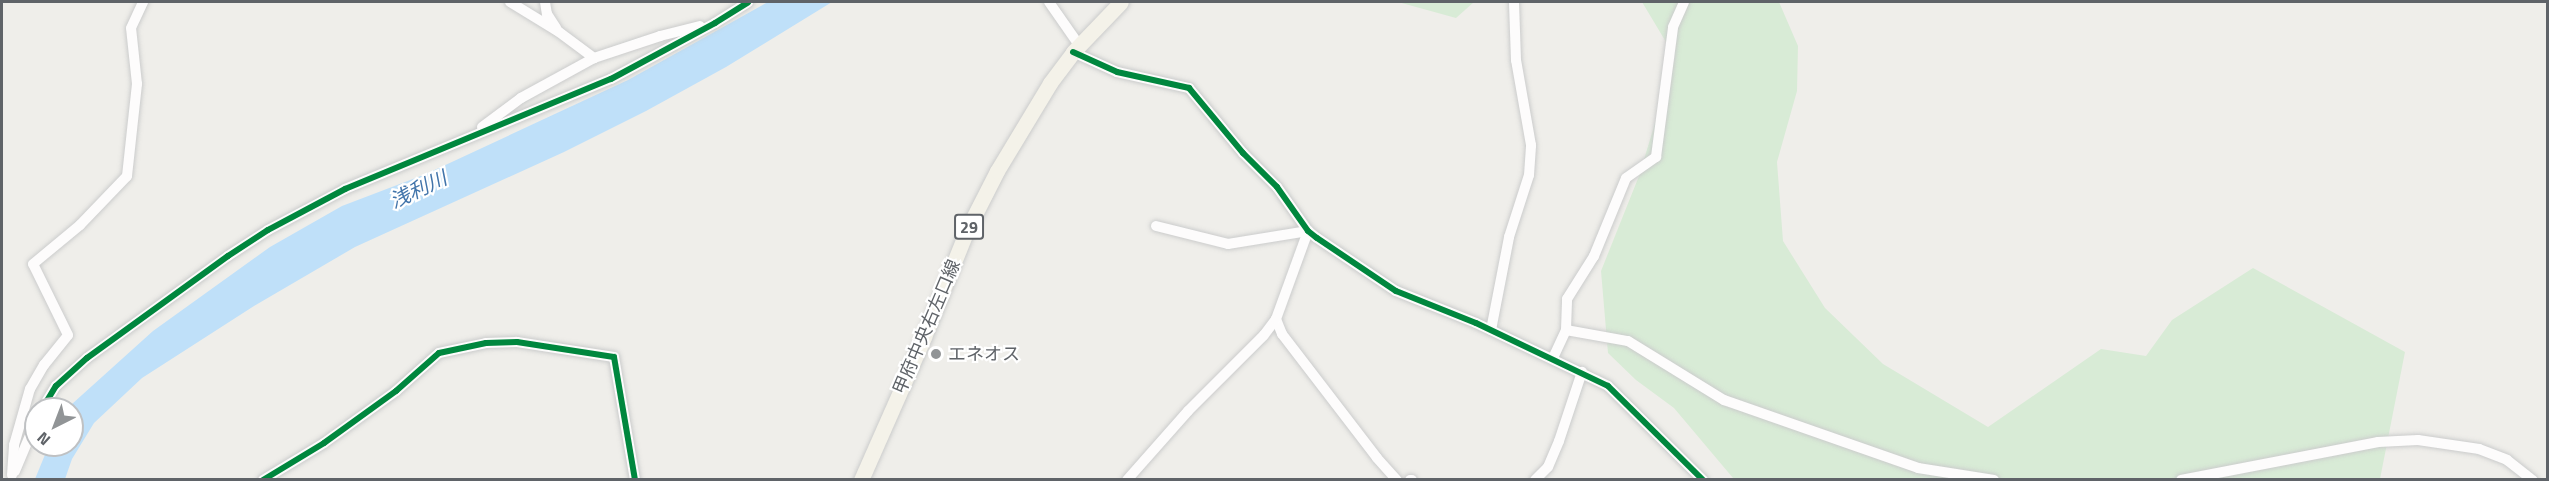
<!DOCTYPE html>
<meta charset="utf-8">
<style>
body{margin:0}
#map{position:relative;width:2549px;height:481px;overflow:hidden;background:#efeeea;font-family:"Titillium Web","Noto Sans JP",sans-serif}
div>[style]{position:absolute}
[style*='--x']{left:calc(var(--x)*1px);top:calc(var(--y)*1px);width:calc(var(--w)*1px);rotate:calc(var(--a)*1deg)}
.green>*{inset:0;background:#d8ebd6}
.water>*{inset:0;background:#bfe0f9}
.roads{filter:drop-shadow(0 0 2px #cbcccc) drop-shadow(0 0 2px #cbcccc)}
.street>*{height:10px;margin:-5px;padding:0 5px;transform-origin:5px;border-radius:5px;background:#fdfcfc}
.primary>*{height:15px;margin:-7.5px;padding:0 7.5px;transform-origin:7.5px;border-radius:7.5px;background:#f4f2e9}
.cycleway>*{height:6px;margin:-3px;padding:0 3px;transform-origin:3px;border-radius:3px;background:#00873e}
.dots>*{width:16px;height:16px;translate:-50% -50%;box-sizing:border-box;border:3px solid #fff;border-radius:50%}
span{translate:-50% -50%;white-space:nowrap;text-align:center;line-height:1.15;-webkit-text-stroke:4.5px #fff;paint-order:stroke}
.shield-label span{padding:2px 4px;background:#fff;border:2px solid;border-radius:4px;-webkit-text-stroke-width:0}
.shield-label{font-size:16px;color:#5f6368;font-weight:700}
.street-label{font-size:18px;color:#5f6368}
.poi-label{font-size:18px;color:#5f6368}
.left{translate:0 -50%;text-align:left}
.water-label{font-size:20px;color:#4174aa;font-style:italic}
.frame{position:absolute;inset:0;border:3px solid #5f6368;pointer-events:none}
.north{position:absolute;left:24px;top:397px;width:60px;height:60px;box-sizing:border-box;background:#fff;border:2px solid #bfc1c3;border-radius:50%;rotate:222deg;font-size:16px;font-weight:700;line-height:24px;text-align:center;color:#5f6368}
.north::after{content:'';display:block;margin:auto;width:21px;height:27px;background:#919496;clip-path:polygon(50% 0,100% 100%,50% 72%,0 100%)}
</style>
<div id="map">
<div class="green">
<i style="clip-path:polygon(1398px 2px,1474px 2px,1456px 18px)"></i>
<i style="clip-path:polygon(1642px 2px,1779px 2px,1798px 46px,1797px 91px,1777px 162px,1783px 241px,1825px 308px,1883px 364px,1988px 427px,2101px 349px,2146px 356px,2172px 320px,2253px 268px,2405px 352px,2380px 479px,1733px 478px,1674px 408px,1636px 380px,1608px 353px,1601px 271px,1639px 176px,1675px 57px)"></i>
</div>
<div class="water">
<i style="clip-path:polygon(768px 2px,832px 2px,726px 67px,646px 111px,564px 152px,355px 247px,254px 306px,142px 378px,94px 423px,72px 459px,65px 479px,35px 479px,49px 445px,72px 445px,72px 409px,69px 409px,72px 404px,153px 331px,270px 247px,342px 206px,426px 174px,628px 80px)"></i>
</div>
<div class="roads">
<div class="street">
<i style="--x:510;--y:2;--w:57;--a:31.5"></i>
<i style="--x:559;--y:32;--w:44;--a:36.6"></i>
<i style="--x:545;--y:2;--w:12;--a:81"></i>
<i style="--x:547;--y:14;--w:17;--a:57"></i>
<i style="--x:1049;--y:2;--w:52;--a:55.1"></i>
<i style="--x:1073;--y:52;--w:48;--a:24.4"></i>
<i style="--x:1117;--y:72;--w:74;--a:12.5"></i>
<i style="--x:1189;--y:88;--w:85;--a:50.3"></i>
<i style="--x:1243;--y:153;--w:48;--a:45"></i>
<i style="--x:1277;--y:187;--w:54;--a:54.8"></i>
<i style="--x:1308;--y:231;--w:11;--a:38"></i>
<i style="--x:1317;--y:238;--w:95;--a:33.9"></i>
<i style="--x:1396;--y:291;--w:86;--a:21.8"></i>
<i style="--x:1476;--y:323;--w:146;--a:25.5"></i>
<i style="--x:1608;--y:386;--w:134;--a:44.7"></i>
<i style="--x:482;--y:127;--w:49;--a:-36.6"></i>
<i style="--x:521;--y:98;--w:83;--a:-28.7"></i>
<i style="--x:594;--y:58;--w:70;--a:-18.4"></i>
<i style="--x:660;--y:36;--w:41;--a:-14"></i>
<i style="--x:1156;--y:226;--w:74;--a:14"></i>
<i style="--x:1228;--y:244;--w:81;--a:-9.2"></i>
<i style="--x:1276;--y:319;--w:16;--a:68"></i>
<i style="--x:1282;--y:334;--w:156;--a:52.5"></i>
<i style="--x:1377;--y:458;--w:30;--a:48"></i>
<i style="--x:1491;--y:330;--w:95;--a:-79"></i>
<i style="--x:1509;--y:237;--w:65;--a:-72.1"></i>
<i style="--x:1529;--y:175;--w:30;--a:-86"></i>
<i style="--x:1531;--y:145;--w:86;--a:-100"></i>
<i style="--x:1516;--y:60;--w:58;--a:-92"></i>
<i style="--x:1566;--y:330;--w:63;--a:10.1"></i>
<i style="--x:1628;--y:341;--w:113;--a:31.6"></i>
<i style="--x:1724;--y:400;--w:206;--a:19.3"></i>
<i style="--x:1918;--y:468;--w:77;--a:9"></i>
<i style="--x:1553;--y:358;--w:31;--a:-65"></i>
<i style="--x:1566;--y:330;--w:31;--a:-88"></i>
<i style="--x:1567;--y:299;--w:51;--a:-57.9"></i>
<i style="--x:1594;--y:256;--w:84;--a:-67.7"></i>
<i style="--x:1626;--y:178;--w:37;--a:-35"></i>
<i style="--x:1656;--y:157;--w:131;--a:-82.5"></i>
<i style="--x:1673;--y:27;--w:27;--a:-66"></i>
<i style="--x:42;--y:409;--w:27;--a:-59"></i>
<i style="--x:56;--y:386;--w:42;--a:-42.1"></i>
<i style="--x:87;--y:358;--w:174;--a:-35.9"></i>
<i style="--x:228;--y:256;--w:48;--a:-33"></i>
<i style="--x:268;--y:230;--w:87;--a:-28"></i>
<i style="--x:345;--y:189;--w:288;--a:-22.5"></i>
<i style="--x:611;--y:79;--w:118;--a:-28.3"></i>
<i style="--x:715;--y:23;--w:39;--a:-32"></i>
<i style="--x:15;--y:471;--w:54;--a:-67.2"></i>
<i style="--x:12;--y:475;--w:30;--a:-86"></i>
<i style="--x:14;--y:445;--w:58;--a:-74.1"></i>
<i style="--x:30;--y:389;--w:28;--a:-60"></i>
<i style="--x:44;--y:365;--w:38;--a:-51"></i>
<i style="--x:68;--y:335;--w:79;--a:-116.2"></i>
<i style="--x:33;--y:264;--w:61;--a:-39.7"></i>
<i style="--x:80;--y:225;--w:68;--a:-46.2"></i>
<i style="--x:127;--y:176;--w:93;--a:-83.8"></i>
<i style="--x:137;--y:84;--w:56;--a:-96.1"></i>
<i style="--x:131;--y:28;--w:29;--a:-65"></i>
<i style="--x:263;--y:480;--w:71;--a:-31.2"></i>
<i style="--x:324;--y:443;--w:89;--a:-35.8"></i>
<i style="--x:396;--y:391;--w:57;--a:-41.5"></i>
<i style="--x:439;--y:353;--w:48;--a:-12"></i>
<i style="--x:486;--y:343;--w:31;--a:-2"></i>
<i style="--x:517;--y:342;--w:98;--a:8.8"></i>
<i style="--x:614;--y:357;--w:125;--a:80.3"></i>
<i style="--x:1127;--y:480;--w:92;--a:-48.5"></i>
<i style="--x:1188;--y:411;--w:107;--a:-45"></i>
<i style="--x:1264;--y:335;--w:20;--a:-53"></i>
<i style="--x:1276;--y:319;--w:94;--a:-70"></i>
<i style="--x:1410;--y:480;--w:2;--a:0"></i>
<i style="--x:1535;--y:480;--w:18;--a:-45"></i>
<i style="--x:1548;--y:467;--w:28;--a:-67"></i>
<i style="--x:1559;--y:441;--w:73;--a:-71.6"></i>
<i style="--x:2181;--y:480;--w:201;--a:-10.9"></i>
<i style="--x:2378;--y:442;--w:40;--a:-2.9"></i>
<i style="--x:2418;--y:440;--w:62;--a:8.4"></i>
<i style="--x:2479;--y:449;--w:30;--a:21"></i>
<i style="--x:2507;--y:460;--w:33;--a:38"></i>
</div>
<div class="primary">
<i style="--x:861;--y:480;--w:156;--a:-66.2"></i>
<i style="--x:924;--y:337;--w:115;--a:-68.1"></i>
<i style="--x:967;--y:230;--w:66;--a:-63"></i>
<i style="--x:997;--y:171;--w:103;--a:-58.9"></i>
<i style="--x:1050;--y:83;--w:39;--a:-53"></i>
<i style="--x:1073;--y:52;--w:69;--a:-46.2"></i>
</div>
</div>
<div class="cycleway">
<i style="--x:1073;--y:52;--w:48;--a:24.4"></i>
<i style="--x:1117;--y:72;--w:74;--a:12.5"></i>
<i style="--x:1189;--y:88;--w:85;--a:50.3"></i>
<i style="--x:1243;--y:153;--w:48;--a:45"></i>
<i style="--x:1277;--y:187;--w:54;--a:54.8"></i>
<i style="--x:1308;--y:231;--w:11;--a:38"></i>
<i style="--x:1317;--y:238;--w:95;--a:33.9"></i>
<i style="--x:1396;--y:291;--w:86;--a:21.8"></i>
<i style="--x:1476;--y:323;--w:146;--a:25.5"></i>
<i style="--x:1608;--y:386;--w:134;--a:44.7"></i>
<i style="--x:42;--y:409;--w:27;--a:-59"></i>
<i style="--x:56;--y:386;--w:42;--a:-42.1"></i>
<i style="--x:87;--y:358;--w:174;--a:-35.9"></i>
<i style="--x:228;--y:256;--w:48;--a:-33"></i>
<i style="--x:268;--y:230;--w:87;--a:-28"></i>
<i style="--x:345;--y:189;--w:288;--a:-22.5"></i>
<i style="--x:611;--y:79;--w:118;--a:-28.3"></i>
<i style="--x:715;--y:23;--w:39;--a:-32"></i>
<i style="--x:263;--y:480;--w:71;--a:-31.2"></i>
<i style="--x:324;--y:443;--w:89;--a:-35.8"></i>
<i style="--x:396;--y:391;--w:57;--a:-41.5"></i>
<i style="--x:439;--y:353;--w:48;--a:-12"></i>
<i style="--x:486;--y:343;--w:31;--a:-2"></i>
<i style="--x:517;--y:342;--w:98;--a:8.8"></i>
<i style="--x:614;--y:357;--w:125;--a:80.3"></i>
</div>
<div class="dots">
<i style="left:936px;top:354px;background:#919496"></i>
</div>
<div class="shield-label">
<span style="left:969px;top:227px">29</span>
</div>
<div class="street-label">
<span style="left:927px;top:327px;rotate:-67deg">甲府中央右左口線</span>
</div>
<div class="poi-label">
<span class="left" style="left:948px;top:354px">エネオス</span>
</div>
<div class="water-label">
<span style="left:418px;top:189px;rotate:-25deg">浅利川</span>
</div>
<div class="frame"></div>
<div class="north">N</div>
</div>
